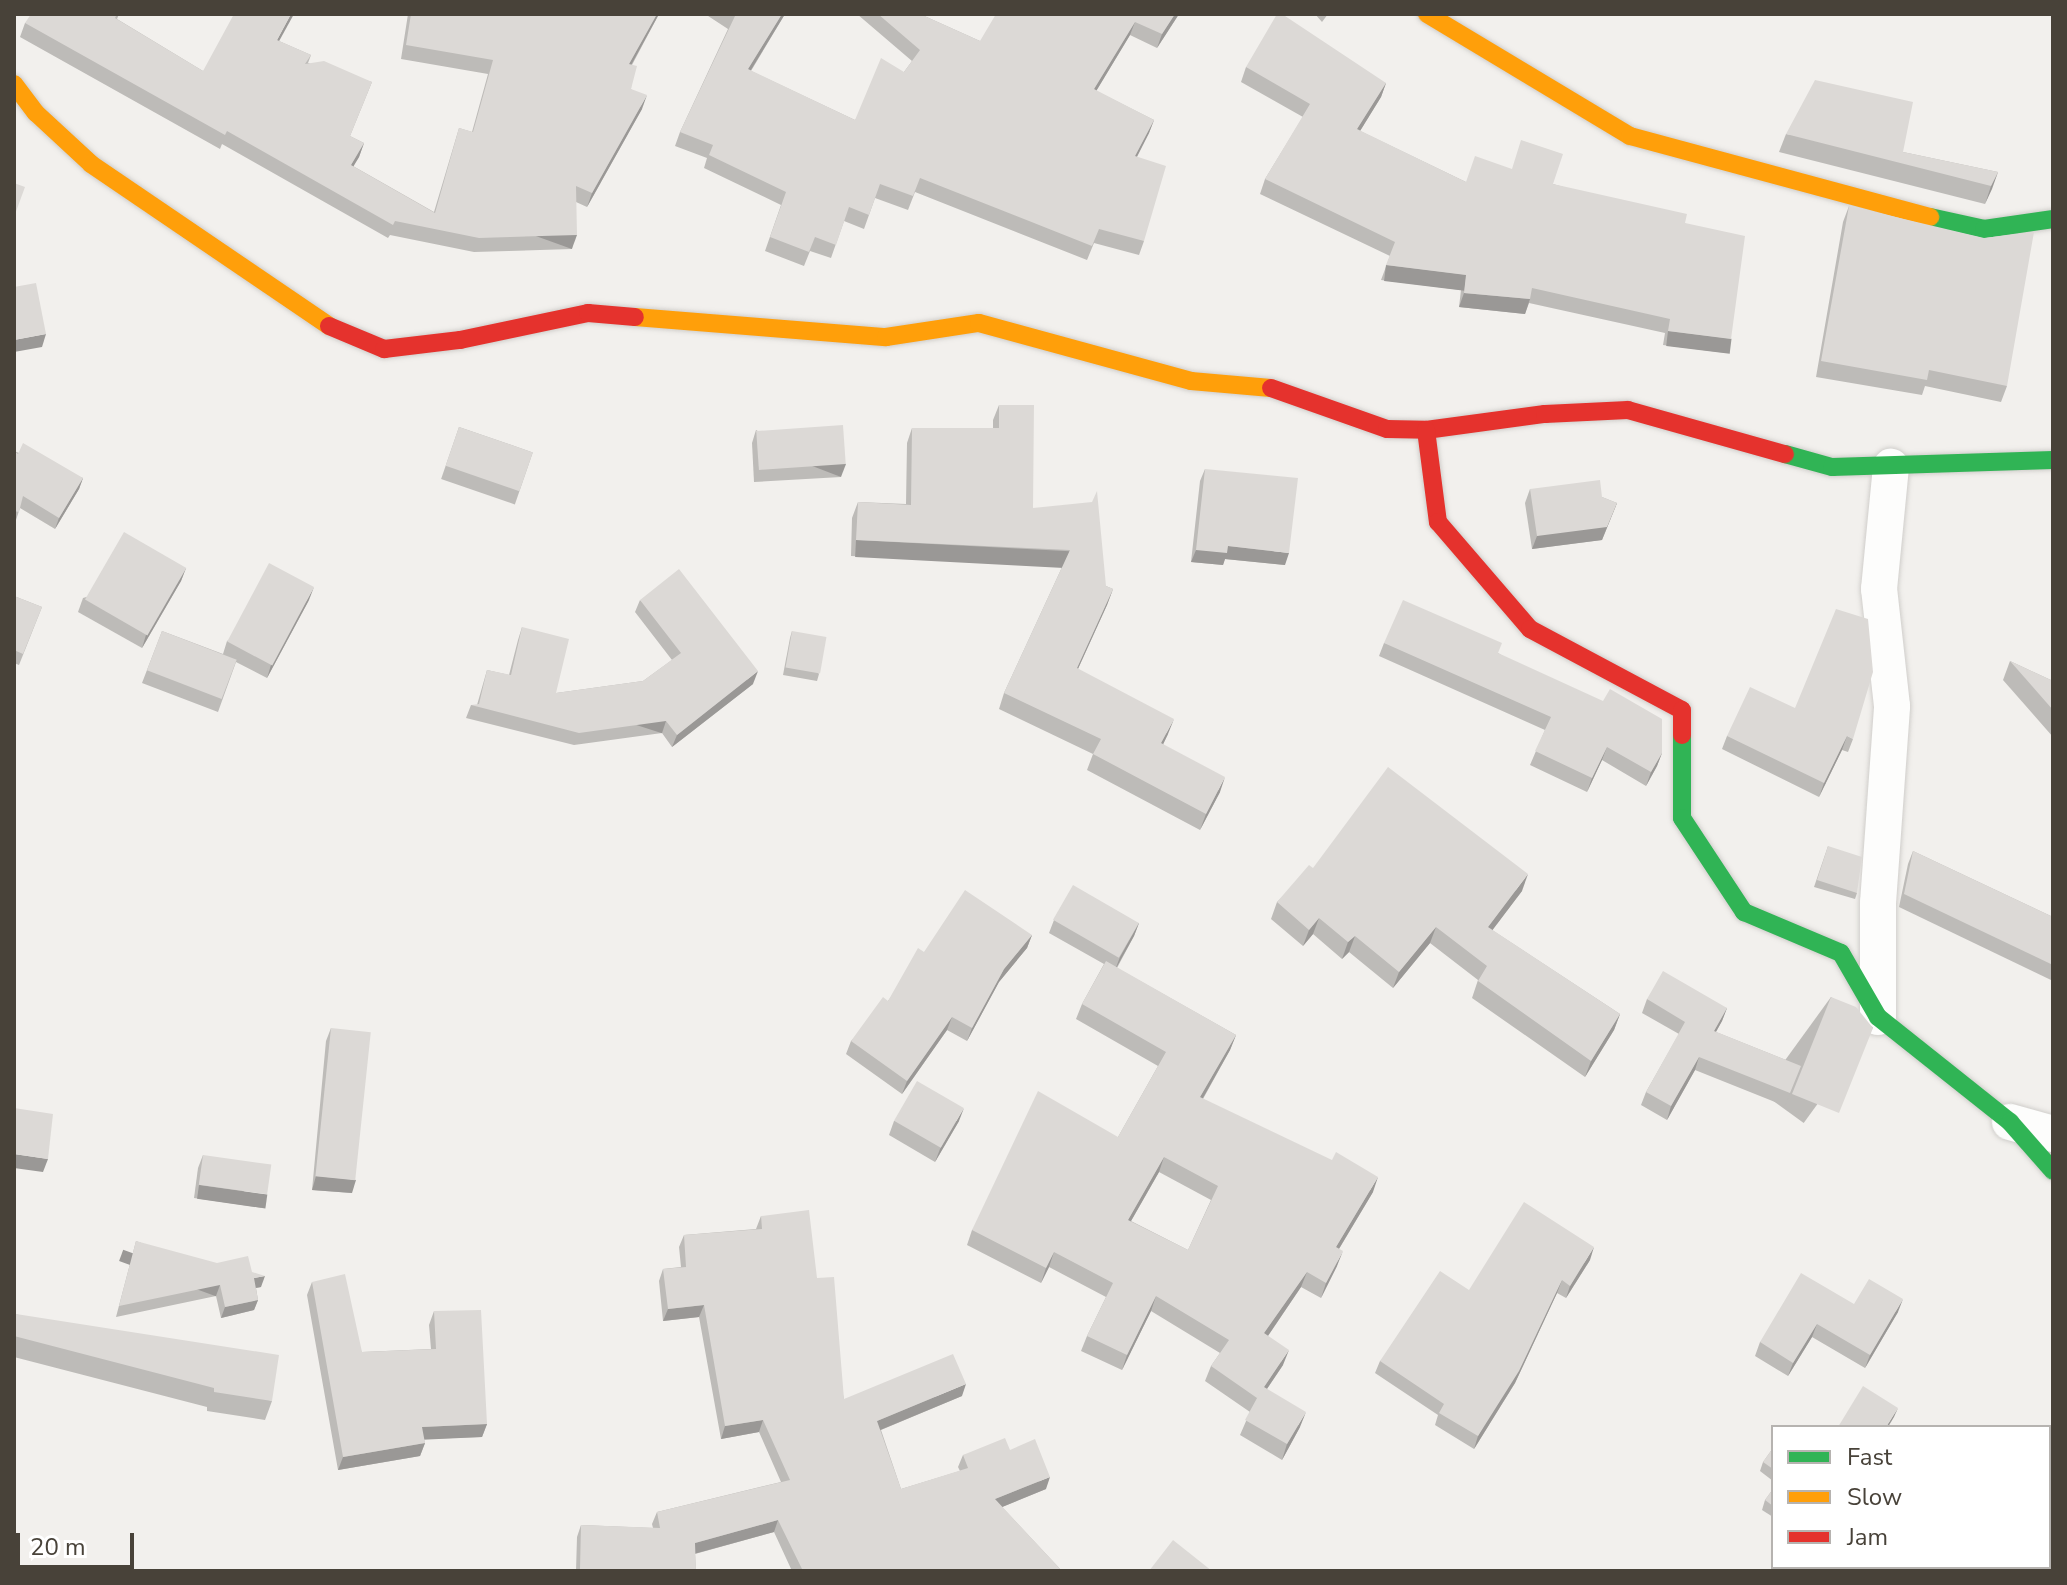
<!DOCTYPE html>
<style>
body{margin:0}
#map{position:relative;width:2067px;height:1585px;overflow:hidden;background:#f2f0ed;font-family:"Nunito Sans",sans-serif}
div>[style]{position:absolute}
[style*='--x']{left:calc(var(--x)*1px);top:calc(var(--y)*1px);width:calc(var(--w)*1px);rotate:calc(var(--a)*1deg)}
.roads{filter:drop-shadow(0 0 2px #d0cecb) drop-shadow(0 0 2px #d0cecb)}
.street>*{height:36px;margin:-18px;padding:0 18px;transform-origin:18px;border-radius:18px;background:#fdfdfc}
.fast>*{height:18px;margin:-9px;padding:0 9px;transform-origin:9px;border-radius:9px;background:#30b455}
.slow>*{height:18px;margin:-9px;padding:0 9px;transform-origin:9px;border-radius:9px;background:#ff9f0a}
.jam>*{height:18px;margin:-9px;padding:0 9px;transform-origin:9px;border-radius:9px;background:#e5322d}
.wall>*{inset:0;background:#bdbbb8;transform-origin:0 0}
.shaded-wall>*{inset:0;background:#9a9896;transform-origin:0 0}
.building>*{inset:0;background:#dcd9d6;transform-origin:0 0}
span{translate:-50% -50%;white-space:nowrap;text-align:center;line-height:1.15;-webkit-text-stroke:6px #fff;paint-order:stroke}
.frame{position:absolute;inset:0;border:16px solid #484239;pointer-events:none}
.legend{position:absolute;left:1771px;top:1425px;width:280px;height:144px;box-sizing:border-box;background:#fff;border:2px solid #b6b3b0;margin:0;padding:10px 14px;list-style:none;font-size:24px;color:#484239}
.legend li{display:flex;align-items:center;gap:16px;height:40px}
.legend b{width:40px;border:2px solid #b6b3b0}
.scale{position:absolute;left:16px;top:1533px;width:118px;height:36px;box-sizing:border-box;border:4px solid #484239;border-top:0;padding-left:10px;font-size:24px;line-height:28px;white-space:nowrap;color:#484239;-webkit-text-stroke:6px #fff;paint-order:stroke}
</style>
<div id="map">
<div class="roads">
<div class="street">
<i style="--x:1878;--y:1017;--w:114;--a:-90"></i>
<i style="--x:1878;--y:903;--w:197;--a:-85.9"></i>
<i style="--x:1892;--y:706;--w:118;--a:-96.3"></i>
<i style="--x:1879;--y:589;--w:123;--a:-84.4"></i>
<i style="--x:2010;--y:1122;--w:45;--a:15.6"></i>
</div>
<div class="fast">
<i style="--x:1930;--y:217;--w:55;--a:12.5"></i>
<i style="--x:1984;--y:229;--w:70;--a:-8.2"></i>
<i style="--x:1785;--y:454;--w:49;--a:15.5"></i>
<i style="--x:1832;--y:467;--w:221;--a:-1.8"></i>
<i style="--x:1682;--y:735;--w:83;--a:90"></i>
<i style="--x:1682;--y:818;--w:113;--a:56.6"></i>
<i style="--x:1744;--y:912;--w:105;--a:22.9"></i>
<i style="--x:1841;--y:953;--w:74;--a:60"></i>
<i style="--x:1878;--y:1017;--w:169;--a:38.5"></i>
<i style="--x:2010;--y:1122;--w:65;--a:48.7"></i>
</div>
<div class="slow">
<i style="--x:1427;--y:14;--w:237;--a:31"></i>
<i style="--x:1630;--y:136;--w:311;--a:15.1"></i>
<i style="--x:14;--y:84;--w:36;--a:53"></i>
<i style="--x:36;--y:113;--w:75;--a:42.8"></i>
<i style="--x:91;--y:164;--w:288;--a:34.2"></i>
<i style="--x:635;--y:317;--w:252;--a:4.6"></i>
<i style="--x:886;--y:337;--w:94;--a:-8.6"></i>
<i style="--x:979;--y:323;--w:220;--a:15.3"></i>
<i style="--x:1191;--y:381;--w:80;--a:5"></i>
</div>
<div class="jam">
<i style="--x:329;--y:326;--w:60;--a:22.7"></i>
<i style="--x:384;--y:349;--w:77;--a:-6.8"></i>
<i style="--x:460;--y:340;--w:131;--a:-11.9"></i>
<i style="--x:588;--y:313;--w:47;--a:4.9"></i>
<i style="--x:1271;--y:388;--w:123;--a:19.5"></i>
<i style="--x:1387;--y:429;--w:39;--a:1"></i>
<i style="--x:1426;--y:430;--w:120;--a:-7.7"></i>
<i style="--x:1545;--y:414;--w:83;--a:-2.8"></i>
<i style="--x:1628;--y:410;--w:163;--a:15.7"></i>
<i style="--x:1426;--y:430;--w:93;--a:82.6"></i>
<i style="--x:1438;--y:522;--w:141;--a:49.3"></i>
<i style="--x:1530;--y:629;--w:172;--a:28.1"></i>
<i style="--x:1682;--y:710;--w:25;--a:90"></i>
</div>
</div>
<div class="wall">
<i style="clip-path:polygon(119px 14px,117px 19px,203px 71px,279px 41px,311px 55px,308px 63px,372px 82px,350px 136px,364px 143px,359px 157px,353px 166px,434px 212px,459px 128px,472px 132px,488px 74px,401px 59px,408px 14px,659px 14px,632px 65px,631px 89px,642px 109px,587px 207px,576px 202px,572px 249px,474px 252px,390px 235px,388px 238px,222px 144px,220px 149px,20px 37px,25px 23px)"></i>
<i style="clip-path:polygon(705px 14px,785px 14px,751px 71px,855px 120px,904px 72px,912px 61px,857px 14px,920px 14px,980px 41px,1179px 14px,1157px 48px,1130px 35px,1096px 91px,1154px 120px,1149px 133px,1137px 157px,1144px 241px,1139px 255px,1094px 243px,1087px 260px,915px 192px,908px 210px,875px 198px,864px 229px,844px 221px,831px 258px,810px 251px,804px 266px,765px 251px,781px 205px,704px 168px,707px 158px,675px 146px,680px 132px,728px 29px)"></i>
<i style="clip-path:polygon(1315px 14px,1328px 14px,1322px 22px)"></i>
<i style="clip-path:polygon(1246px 67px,1386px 83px,1381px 97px,1360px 131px,1466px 182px,1553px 184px,1685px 223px,1731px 339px,1726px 353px,1663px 345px,1665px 333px,1529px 303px,1525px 314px,1459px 307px,1461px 290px,1381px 280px,1390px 256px,1260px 194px,1265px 179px,1303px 117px,1241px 82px)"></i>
<i style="clip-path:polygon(1786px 134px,1903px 152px,1998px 172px,1985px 204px,1779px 152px)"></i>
<i style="clip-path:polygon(1849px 206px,2007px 386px,2001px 402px,1925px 386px,1922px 395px,1816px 377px,1843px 222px)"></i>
<i style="clip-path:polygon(999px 405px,1033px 508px,1106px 586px,1113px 589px,1107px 605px,1078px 669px,1168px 734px,1163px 744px,1220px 792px,1200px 830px,1087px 770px,1093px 754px,999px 709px,1004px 693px,1063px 565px,851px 556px,852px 518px,858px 502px,906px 504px,907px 443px,912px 428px,993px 428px,993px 420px)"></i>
<i style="left:459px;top:427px;width:78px;height:55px;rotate:19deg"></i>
<i style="clip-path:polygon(756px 430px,841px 477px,754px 482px,752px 443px)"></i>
<i style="clip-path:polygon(14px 451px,83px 478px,79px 489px,55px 529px,20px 508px,15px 523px,14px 523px)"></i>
<i style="clip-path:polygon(1205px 469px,1285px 565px,1225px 559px,1223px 565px,1191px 562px,1200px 481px)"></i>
<i style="clip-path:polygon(1530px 489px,1602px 497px,1617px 503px,1602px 540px,1532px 549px,1525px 503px)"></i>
<i style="clip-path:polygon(186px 568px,181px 581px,142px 648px,78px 612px,83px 598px)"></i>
<i style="clip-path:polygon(14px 596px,42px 607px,19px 665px,14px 663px)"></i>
<i style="clip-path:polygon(309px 600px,267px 678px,236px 662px,218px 712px,142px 683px,162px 631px,223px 654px,227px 641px)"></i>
<i style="clip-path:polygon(640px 600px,753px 684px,672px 747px,662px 733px,574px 745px,466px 718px,471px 705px,477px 705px,487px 670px,509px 675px,518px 640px,522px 627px,556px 693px,643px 681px,672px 660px,635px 612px)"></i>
<i style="clip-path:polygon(792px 631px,819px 674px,817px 681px,783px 675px,790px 638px)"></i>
<i style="clip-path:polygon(1384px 643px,1498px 653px,1662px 753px,1657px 766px,1646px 786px,1602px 760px,1587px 792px,1530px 765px,1545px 730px,1379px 656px)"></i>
<i style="clip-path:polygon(2010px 661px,2053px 681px,2053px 737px,2003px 680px)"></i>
<i style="clip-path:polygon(1795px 708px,1853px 739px,1848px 752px,1842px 750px,1819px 797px,1722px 749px,1727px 736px)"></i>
<i style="clip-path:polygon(1828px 846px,1857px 893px,1855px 899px,1814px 887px)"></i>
<i style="clip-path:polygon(1913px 851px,2053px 917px,2053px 976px,2051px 980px,1899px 907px,1908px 864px)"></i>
<i style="clip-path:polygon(1313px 868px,1522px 891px,1492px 930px,1620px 1014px,1614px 1030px,1585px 1077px,1472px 998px,1478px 980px,1430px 943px,1393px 988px,1349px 952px,1342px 959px,1313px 934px,1303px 946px,1271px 919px,1277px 902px)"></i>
<i style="clip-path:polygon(evenodd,1054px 920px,1139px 923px,1134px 936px,1117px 968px,1236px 1035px,1230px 1050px,1203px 1099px,1373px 1192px,1339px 1249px,1337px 1266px,1321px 1298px,1301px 1287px,1268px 1336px,1283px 1365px,1267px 1389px,1300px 1427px,1282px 1460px,1240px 1435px,1250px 1412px,1205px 1381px,1211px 1366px,1220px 1353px,1151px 1311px,1122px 1370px,1081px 1351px,1087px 1336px,1106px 1297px,1049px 1267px,1041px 1283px,967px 1245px,972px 1230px,1118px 1137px,1158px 1066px,1076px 1019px,1082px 1004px,1104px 964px,1049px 933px,1054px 920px,1159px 1172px,1211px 1200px,1188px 1250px,1131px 1221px,1159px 1172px)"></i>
<i style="clip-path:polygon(1032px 935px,1027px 948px,999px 982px,967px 1041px,947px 1030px,902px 1094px,846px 1054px,851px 1041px,888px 1001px,924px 952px)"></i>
<i style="left:1831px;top:997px;width:52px;height:118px;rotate:36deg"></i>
<i style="clip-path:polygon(1647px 999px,1727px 1008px,1722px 1021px,1716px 1032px,1801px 1066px,1785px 1106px,1695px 1070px,1667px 1120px,1641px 1105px,1646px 1092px,1679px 1034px,1642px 1013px)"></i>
<i style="clip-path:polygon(331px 1028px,352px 1193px,312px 1190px,326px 1041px)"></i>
<i style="clip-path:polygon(894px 1121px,959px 1121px,935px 1162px,889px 1135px)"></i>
<i style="clip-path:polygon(203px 1155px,262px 1208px,194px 1198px,198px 1168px)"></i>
<i style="clip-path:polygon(761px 1216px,817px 1278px,844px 1399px,962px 1396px,881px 1430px,901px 1489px,960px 1471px,958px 1467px,963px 1455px,1010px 1450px,1046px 1489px,1002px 1507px,1062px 1571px,792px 1571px,774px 1532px,695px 1554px,696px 1571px,576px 1571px,577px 1537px,581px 1525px,653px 1528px,652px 1524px,657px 1512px,781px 1482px,759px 1432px,721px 1439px,699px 1317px,663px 1321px,659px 1281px,663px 1269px,681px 1267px,679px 1247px,684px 1235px,756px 1229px)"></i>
<i style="clip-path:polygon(136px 1241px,261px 1287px,256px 1288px,258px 1300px,254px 1310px,221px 1318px,216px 1296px,116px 1317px)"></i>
<i style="clip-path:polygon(1590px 1260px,1566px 1298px,1557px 1293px,1515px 1383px,1474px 1449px,1435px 1425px,1438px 1415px,1375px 1373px,1380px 1361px)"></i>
<i style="clip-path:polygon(312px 1282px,362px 1352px,431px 1349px,429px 1325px,434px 1311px,487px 1424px,482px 1437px,424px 1439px,425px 1443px,420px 1456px,338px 1470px,307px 1295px)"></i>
<i style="clip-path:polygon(1854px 1304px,1898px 1312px,1865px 1368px,1812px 1337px,1788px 1376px,1755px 1356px,1760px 1342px)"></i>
<i style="clip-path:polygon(16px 1314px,272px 1401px,265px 1420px,207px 1411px,207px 1407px,14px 1357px,14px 1318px)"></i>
<i style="clip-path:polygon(1773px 1448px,1773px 1481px,1760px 1471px,1763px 1462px)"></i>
<i style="clip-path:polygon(1773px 1489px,1773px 1517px,1762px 1510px,1765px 1500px)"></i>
<i style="clip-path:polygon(1955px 1567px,2028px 1567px,2027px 1571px,1956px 1571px,1954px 1570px)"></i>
</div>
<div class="shaded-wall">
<i style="clip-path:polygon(291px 14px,294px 14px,272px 54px,277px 40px)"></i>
<i style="clip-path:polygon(657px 14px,659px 14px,624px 78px,629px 64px)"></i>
<i style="clip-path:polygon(782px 14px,785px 14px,743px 83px,748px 69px)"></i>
<i style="clip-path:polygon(1175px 14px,1179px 14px,1157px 48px,1162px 34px)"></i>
<i style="clip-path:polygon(1135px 22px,1130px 35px,1089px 103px,1094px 89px)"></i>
<i style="clip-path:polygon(1386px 83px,1381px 97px,1352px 144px,1357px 129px)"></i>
<i style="clip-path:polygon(647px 95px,642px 109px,587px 207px,592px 193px)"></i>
<i style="clip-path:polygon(1154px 120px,1149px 133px,1130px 170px,1135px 156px)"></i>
<i style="clip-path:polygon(364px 143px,359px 157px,346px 179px,351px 165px)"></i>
<i style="clip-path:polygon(1998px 172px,1992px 189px,1985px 204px,1991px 186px)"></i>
<i style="left:577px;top:235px;width:15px;height:98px;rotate:110deg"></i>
<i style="left:1386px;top:265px;width:81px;height:16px;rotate:7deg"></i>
<i style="clip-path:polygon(1464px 293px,1530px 299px,1525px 314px,1459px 307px)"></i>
<i style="left:1668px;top:331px;width:64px;height:15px;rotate:7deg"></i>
<i style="clip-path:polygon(46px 334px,42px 347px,14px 352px,14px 340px)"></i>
<i style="left:846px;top:464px;width:14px;height:88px;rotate:111deg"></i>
<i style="clip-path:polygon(83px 478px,79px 489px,55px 529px,59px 518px)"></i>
<i style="clip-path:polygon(1617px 503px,1602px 540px,1532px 549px,1537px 536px)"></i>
<i style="left:856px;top:540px;width:214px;height:17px;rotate:3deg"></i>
<i style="clip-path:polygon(1228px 546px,1289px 553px,1285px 565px,1225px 559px,1223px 565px,1191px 562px,1196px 550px)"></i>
<i style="clip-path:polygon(186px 568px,181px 581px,142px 648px,146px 635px)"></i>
<i style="clip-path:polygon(314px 587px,309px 600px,267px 678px,271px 665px)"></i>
<i style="clip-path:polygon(1113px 589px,1107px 605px,1071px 684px,1077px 668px)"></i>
<i style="clip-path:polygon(758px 671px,753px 684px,672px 747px,677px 735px)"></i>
<i style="clip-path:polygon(1174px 719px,1168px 734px,1156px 759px,1161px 743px)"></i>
<i style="left:666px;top:721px;width:13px;height:88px;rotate:108deg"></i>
<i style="clip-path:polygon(1847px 736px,1842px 750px,1819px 797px,1824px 783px)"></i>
<i style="clip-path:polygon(1607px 747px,1602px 760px,1587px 792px,1592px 778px)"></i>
<i style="clip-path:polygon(1662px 753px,1657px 766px,1646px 786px,1651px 772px)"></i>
<i style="clip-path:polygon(1225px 777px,1220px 792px,1200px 830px,1206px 814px)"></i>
<i style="clip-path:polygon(1528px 874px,1522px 891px,1482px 944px,1488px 927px)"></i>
<i style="clip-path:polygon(1319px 918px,1313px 934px,1303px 946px,1309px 930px)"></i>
<i style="clip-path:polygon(1139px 923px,1134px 936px,1115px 970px,1120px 957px)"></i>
<i style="clip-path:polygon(1436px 927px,1430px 943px,1393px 988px,1399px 972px)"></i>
<i style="clip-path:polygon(1032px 935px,1027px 948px,999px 982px,967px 1041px,972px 1028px,1004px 969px)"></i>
<i style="clip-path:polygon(1355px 936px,1349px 952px,1342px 959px,1348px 942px)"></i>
<i style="clip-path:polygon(1727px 1008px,1722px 1021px,1709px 1044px,1714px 1031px)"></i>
<i style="clip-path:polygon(1620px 1014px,1614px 1030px,1585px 1077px,1591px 1061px)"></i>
<i style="clip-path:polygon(952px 1017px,947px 1030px,902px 1094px,907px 1081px)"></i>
<i style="clip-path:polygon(1236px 1035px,1230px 1050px,1195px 1112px,1200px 1097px)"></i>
<i style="clip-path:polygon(1699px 1057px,1695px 1070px,1667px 1120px,1671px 1106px)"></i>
<i style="clip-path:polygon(964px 1108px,959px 1121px,935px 1162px,940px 1149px)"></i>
<i style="clip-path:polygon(14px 1154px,48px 1159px,43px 1172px,14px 1168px)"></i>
<i style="clip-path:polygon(1164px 1157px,1159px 1172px,1123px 1235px,1128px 1220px)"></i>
<i style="clip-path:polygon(316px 1176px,356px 1180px,352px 1193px,312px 1190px)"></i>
<i style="clip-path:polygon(1378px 1177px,1373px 1192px,1331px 1262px,1336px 1247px)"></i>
<i style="left:199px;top:1185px;width:69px;height:14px;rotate:8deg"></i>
<i style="clip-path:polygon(1594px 1247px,1590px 1260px,1566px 1298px,1570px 1286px)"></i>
<i style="clip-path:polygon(1343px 1251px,1337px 1266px,1321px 1298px,1326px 1283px)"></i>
<i style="clip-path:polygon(1054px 1252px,1049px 1267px,1041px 1283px,1046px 1268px)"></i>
<i style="clip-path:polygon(1307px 1272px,1301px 1287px,1259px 1349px,1264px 1333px)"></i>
<i style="clip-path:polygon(265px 1276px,261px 1287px,250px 1289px,254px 1278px)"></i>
<i style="clip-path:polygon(1562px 1280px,1557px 1293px,1515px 1383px,1474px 1449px,1478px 1436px)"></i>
<i style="left:220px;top:1285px;width:12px;height:103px;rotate:110deg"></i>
<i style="clip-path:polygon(1156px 1296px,1151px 1311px,1122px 1370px,1127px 1355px)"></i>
<i style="clip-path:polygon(1903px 1299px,1898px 1312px,1865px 1368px,1870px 1355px)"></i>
<i style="clip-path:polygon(258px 1300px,254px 1310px,221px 1318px,225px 1307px)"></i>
<i style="clip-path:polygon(704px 1305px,699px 1317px,663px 1321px,668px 1309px)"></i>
<i style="clip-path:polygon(1817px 1324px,1812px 1337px,1788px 1376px,1793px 1363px)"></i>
<i style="clip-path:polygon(1289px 1350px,1283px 1365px,1258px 1402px,1264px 1387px)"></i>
<i style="clip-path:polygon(966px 1384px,962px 1396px,873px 1433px,877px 1421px)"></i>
<i style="clip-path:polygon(1898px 1408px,1894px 1417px,1888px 1427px,1886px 1427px)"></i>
<i style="clip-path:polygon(1306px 1412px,1300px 1427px,1282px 1460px,1287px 1444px)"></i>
<i style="clip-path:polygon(763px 1420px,759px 1432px,721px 1439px,725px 1426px)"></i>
<i style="clip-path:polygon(487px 1424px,482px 1437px,417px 1440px,422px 1427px)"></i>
<i style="clip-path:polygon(425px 1443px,420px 1456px,338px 1470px,343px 1457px)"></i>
<i style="clip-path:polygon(1050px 1477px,1046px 1489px,990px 1512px,995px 1499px)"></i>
<i style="clip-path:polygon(778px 1520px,774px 1532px,690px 1555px,695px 1543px)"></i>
<i style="clip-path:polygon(580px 1569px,632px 1571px,579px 1571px)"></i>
</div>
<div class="building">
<i style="clip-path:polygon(31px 14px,117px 14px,115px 18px,203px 71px,234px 14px,291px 14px,277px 40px,311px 55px,305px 64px,324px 61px,372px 82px,350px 136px,364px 143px,351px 165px,435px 213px,459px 128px,473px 132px,493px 60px,406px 45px,411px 14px,657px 14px,629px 64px,637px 66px,631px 89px,647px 95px,592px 193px,576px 186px,577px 235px,479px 238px,395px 221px,393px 225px,227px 131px,225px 135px,25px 23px)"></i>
<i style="clip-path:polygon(731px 14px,782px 14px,748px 69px,855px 120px,881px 58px,904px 72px,920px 50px,878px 14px,920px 14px,980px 41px,996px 14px,1175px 14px,1162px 34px,1135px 22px,1094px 89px,1154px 120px,1135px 156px,1166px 166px,1144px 241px,1099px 229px,1092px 246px,920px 178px,913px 196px,880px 184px,869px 215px,849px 207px,836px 245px,815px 237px,809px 252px,770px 237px,786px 192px,709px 155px,713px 145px,680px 132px,735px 16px)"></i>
<i style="clip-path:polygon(1277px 14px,1282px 14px,1386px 83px,1357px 129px,1466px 182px,1475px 156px,1512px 169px,1521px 140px,1563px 154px,1553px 184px,1687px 214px,1685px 223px,1745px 236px,1731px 339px,1668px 331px,1670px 319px,1532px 288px,1530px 299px,1464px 293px,1466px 275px,1386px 265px,1395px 242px,1265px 179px,1310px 104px,1246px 67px)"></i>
<i style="clip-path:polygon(1815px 80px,1913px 102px,1903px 152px,1998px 172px,1991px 186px,1786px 134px)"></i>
<i style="clip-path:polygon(14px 183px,25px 187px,14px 217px)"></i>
<i style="clip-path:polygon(1849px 206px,1984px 238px,2034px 232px,2007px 386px,1929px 370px,1927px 380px,1821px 361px)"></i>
<i style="clip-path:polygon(36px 283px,46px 334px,14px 340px,14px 287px)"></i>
<i style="clip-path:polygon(999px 405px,1034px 405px,1033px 508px,1092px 502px,1097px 491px,1106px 586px,1113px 589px,1077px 668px,1174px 719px,1161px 743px,1225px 777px,1206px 814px,1093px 754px,1101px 739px,1004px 693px,1070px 550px,856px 540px,858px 502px,911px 505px,912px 428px,999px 428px)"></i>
<i style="left:843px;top:425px;width:39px;height:87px;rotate:86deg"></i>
<i style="left:459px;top:427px;width:78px;height:41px;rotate:19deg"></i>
<i style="clip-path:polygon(23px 443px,83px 478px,59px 518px,23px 496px,19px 512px,14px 511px,14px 451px,18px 454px)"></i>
<i style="clip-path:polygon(1205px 469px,1298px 478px,1289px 553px,1228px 546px,1227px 553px,1196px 550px)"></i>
<i style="clip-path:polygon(1600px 480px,1602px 497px,1617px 503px,1607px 527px,1537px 536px,1530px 489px)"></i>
<i style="left:124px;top:532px;width:72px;height:78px;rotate:30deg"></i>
<i style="left:269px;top:563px;width:51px;height:89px;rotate:28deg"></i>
<i style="clip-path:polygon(679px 569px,758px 671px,677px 735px,666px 721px,579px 733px,471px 705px,479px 704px,487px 670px,511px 675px,522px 627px,569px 639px,556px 693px,643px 681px,681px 653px,640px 600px)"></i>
<i style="clip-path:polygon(14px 596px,42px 607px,23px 654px,14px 650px)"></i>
<i style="clip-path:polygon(1403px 600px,1502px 643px,1498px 653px,1603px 701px,1610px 689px,1662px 719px,1662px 753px,1651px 772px,1607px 747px,1592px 778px,1535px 751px,1551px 717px,1384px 643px)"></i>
<i style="clip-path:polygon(1836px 609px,1868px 619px,1873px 672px,1853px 739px,1847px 736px,1824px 783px,1727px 736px,1750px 687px,1795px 708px)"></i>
<i style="left:162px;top:631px;width:80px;height:42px;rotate:21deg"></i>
<i style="left:792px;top:631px;width:35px;height:37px;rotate:10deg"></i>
<i style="clip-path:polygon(2010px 661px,2053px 681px,2053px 710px)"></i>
<i style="clip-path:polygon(1388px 767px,1528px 874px,1488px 927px,1620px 1014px,1591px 1061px,1478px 981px,1487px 966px,1436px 927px,1399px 972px,1355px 936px,1348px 942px,1319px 918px,1309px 930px,1277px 902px,1309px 865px,1313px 868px)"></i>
<i style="clip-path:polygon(1828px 846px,1862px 857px,1857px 893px,1817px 880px)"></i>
<i style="clip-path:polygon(1913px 851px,2053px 917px,2053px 965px,1904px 894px)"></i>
<i style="left:1073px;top:885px;width:76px;height:40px;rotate:30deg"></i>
<i style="clip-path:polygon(965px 890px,1032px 935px,1004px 969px,972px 1028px,952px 1017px,907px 1081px,851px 1041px,883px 997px,888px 1001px,918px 948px,924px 952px)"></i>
<i style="clip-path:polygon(evenodd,1106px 961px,1236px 1035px,1200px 1097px,1332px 1160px,1336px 1152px,1378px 1177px,1336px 1247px,1343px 1251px,1326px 1283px,1307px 1272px,1264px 1333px,1289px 1350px,1264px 1387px,1306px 1412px,1287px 1444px,1245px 1420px,1262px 1389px,1257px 1398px,1211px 1366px,1229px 1340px,1156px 1296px,1127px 1355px,1087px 1336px,1113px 1283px,1054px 1252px,1046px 1268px,972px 1230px,1038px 1091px,1118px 1137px,1166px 1052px,1082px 1004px,1106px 961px,1164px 1157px,1218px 1186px,1188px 1250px,1128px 1220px,1164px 1157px)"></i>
<i style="clip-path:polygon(1663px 971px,1727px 1008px,1714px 1031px,1801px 1066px,1790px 1093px,1699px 1057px,1671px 1106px,1646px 1092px,1685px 1022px,1647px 999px)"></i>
<i style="clip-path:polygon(1831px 997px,1856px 1007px,1873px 1028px,1839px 1113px,1792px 1094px)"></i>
<i style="left:331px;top:1028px;width:40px;height:149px;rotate:6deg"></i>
<i style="left:917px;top:1081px;width:54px;height:46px;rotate:30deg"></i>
<i style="clip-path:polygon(14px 1108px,53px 1114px,48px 1159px,14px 1154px)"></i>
<i style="left:203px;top:1155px;width:69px;height:30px;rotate:8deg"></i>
<i style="clip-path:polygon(1524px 1202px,1594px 1247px,1570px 1286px,1562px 1280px,1519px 1371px,1478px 1436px,1439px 1413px,1444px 1404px,1380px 1361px,1440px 1271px,1469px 1290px)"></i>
<i style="clip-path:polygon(809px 1210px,817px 1278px,834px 1277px,844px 1399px,953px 1354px,966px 1384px,877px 1421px,901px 1489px,968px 1468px,963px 1455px,1005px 1438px,1010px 1450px,1035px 1439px,1050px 1477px,995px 1499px,1062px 1571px,803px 1571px,778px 1520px,695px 1543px,696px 1571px,633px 1571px,580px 1569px,581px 1525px,660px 1528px,657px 1512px,790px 1480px,763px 1420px,725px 1426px,704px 1305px,668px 1309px,663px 1269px,686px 1267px,684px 1235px,762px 1229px,761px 1216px)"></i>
<i style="clip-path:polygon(136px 1241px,217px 1263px,248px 1256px,252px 1272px,265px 1276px,254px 1278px,258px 1300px,225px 1307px,220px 1285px,119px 1306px)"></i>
<i style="clip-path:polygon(1801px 1273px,1854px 1304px,1869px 1279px,1903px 1299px,1870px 1355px,1817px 1324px,1793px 1363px,1760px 1342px)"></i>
<i style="clip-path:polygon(345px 1274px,362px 1352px,436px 1349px,434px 1311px,481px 1310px,487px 1424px,422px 1427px,425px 1443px,343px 1457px,312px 1282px)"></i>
<i style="clip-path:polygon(16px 1314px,279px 1355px,272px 1401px,214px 1392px,214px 1388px,14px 1336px,14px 1321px)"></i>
<i style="clip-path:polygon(1863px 1386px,1898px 1408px,1886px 1427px,1838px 1427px)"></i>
<i style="clip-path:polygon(1773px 1448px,1773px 1469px,1763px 1462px)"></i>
<i style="clip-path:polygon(1773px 1489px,1773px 1506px,1765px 1500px)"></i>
<i style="clip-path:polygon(1173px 1540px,1212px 1571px,1149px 1571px)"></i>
<i style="clip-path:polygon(1983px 1567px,2028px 1567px,2026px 1571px,1992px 1571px)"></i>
</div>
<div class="frame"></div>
<ul class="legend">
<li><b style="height:10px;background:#30b455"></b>Fast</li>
<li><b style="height:10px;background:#ff9f0a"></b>Slow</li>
<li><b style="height:10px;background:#e5322d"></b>Jam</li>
</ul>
<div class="scale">20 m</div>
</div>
